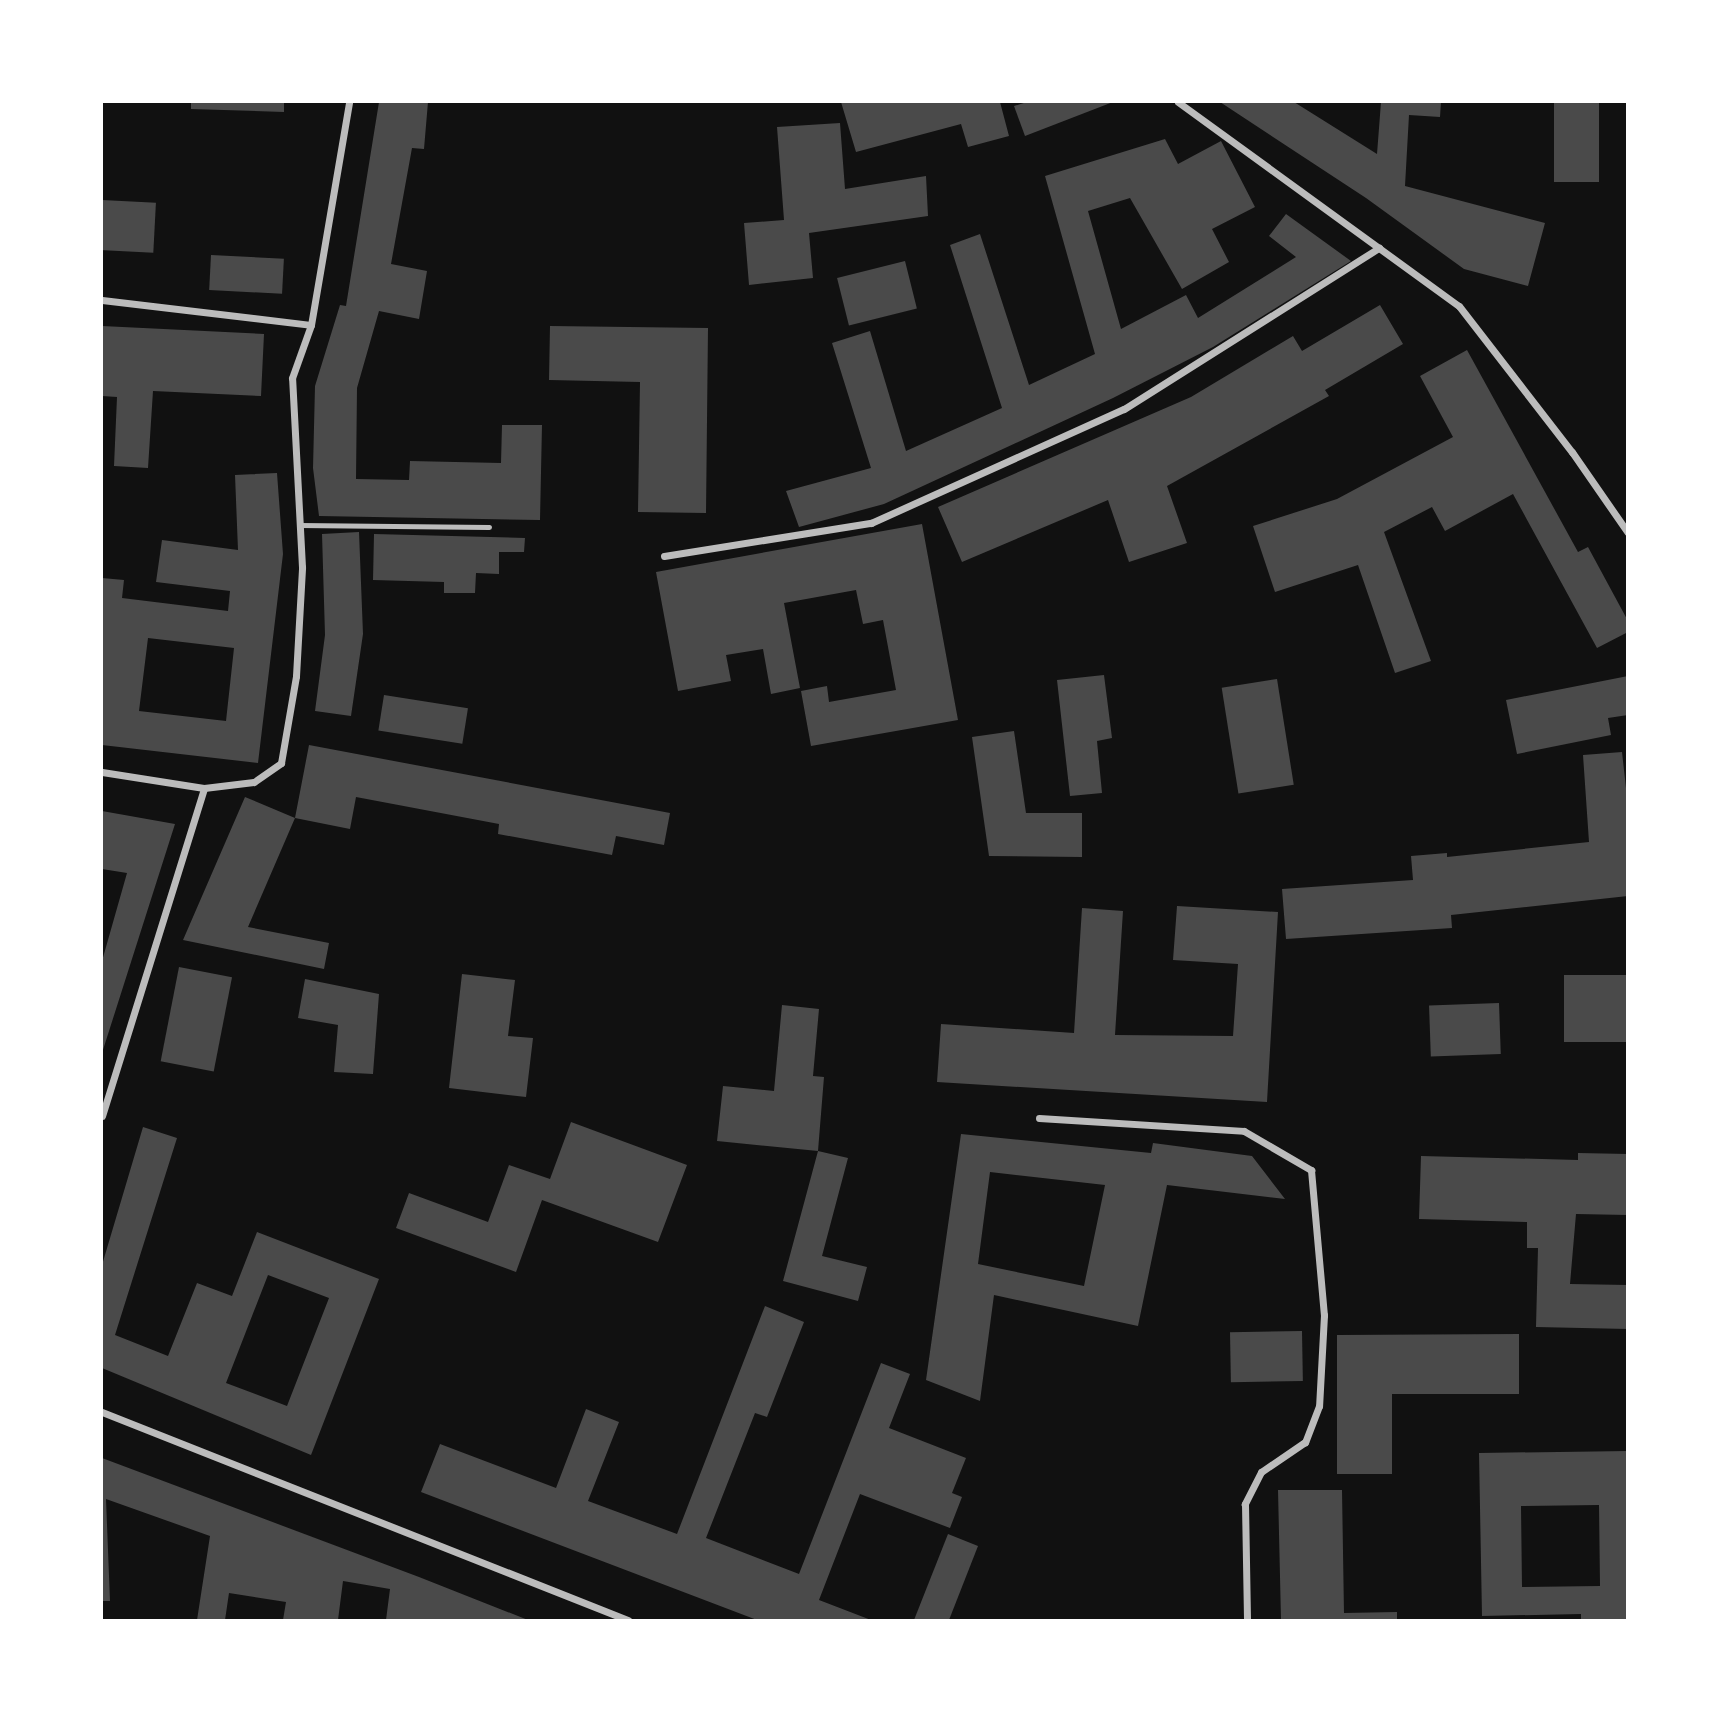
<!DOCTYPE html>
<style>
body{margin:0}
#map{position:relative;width:1729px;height:1722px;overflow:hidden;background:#111;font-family:Lato,sans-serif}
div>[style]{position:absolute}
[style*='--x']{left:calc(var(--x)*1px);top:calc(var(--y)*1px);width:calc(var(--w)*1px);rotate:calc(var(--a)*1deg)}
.building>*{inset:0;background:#4a4a4a;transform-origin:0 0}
.service>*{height:5px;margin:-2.5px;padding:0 2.5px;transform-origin:2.5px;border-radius:2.5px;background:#bcbcbc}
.minor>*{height:7px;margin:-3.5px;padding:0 3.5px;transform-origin:3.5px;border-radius:3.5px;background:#bcbcbc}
span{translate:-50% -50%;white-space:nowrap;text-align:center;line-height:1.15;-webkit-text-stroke:7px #fff;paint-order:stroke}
.frame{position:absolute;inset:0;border:103px solid #fff;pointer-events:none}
</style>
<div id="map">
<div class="building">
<i style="clip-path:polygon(191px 102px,284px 102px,284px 112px,191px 109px)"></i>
<i style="clip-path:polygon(379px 102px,428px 102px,424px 149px,412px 148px,391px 264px,427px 271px,419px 319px,379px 311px,357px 388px,356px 479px,409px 480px,410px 461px,501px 463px,502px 425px,542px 425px,540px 520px,319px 516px,313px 468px,315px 386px,340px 305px,346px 306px)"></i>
<i style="clip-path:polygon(841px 102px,1000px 102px,1009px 136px,968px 147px,961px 124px,856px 152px)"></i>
<i style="clip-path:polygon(1027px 102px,1113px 102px,1025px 136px,1014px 106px)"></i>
<i style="clip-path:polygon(1220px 102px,1294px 102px,1377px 154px,1381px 102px,1441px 102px,1440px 117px,1409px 115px,1405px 186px,1545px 223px,1528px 286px,1464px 269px,1366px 198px)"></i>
<i style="left:1554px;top:102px;width:45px;height:80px"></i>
<i style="clip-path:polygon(840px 123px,845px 189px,926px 176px,928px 216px,809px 233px,813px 278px,749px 285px,744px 223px,784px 220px,777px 127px)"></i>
<i style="clip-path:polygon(1165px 139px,1178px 164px,1221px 141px,1255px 207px,1212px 229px,1229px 262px,1182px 289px,1130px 198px,1088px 211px,1121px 329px,1186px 295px,1198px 318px,1296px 257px,1269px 236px,1286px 214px,1351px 261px,1213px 347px,1113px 398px,884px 504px,799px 527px,786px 491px,871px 468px,832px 343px,870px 331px,906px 451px,1002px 408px,950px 245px,980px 234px,1029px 385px,1095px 354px,1045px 176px)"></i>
<i style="left:102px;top:200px;width:54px;height:50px;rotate:3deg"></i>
<i style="left:211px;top:255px;width:73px;height:35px;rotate:3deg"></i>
<i style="left:905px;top:261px;width:49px;height:70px;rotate:76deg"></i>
<i style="clip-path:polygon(1380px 305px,1403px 344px,1325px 390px,1329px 396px,1167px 486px,1187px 543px,1129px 562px,1108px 500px,962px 562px,938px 507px,1191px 397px,1293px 336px,1302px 351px)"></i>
<i style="clip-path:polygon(102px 326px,264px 334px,261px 396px,153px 391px,148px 468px,114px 466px,117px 397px,102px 396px)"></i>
<i style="clip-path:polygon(550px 326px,708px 328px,706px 513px,638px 512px,640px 382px,549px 380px)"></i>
<i style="clip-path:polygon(1467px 350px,1578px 552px,1588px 547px,1628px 621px,1628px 632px,1597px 648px,1513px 494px,1445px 531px,1432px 507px,1384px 532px,1431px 661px,1395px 673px,1358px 565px,1275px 592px,1253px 526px,1337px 499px,1453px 437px,1420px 376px)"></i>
<i style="clip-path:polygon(evenodd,277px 473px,283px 554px,258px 763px,102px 745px,102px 578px,124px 580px,122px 598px,228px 611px,230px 591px,156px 582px,162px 540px,238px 550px,235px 475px,277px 473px,148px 638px,234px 648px,226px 721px,139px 711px,148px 638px)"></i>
<i style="clip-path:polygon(922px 524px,958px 720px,811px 746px,801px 691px,827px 686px,829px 702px,896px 690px,883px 620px,863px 624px,856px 590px,784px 603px,800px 688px,771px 694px,763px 649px,726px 655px,731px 681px,678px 691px,656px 572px)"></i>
<i style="clip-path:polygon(359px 532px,363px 634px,351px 716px,315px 711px,325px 635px,322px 534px)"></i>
<i style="clip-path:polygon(374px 534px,525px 538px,524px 552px,499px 552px,499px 574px,476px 573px,475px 593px,444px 593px,444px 582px,373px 580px)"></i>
<i style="clip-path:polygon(1104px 675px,1112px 738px,1097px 741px,1102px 793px,1070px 796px,1057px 680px)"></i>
<i style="clip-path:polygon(1628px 676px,1628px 715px,1608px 718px,1611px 735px,1517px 754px,1506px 700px)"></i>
<i style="left:1277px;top:679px;width:107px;height:56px;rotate:81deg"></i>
<i style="left:384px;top:695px;width:85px;height:36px;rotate:9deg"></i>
<i style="clip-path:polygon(1014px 731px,1026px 813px,1082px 813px,1082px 857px,989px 856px,972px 737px)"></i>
<i style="clip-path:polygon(309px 745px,670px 813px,664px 845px,616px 836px,612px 855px,498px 834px,499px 824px,356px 797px,350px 829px,295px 818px,248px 927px,329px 943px,324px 969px,183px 940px,245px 797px,295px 818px)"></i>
<i style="clip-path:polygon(1622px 752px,1628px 806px,1628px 896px,1451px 915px,1452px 928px,1286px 939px,1282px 889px,1413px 880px,1411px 856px,1447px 853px,1447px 857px,1589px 842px,1583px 755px)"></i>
<i style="clip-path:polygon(102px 811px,175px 824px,102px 1053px,102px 961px,127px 873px,102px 869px)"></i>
<i style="clip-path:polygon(1177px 906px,1278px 912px,1267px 1102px,937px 1082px,941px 1024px,1074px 1033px,1082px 908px,1123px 911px,1115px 1035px,1233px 1036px,1238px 964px,1173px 960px)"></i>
<i style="left:179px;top:967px;width:54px;height:96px;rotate:11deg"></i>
<i style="clip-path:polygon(462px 974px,515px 980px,508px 1036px,533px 1038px,526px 1097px,449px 1088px)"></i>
<i style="left:1628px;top:975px;width:67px;height:64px;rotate:90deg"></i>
<i style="clip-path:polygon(305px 979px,379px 994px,373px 1074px,334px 1072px,338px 1025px,298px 1018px)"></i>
<i style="left:1499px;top:1003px;width:51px;height:70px;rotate:88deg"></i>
<i style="clip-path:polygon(782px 1005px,819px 1009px,813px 1076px,824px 1077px,818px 1151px,717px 1141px,723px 1086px,774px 1091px)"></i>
<i style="clip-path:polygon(571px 1122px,687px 1165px,658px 1242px,542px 1200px,516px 1272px,396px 1228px,409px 1193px,488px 1222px,509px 1165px,550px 1179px)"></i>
<i style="clip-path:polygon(evenodd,143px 1127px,177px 1138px,115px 1335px,168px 1356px,197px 1283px,232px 1296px,257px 1232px,379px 1279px,311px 1455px,102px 1368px,102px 1265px,143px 1127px,268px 1275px,329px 1298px,287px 1406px,226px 1383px,268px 1275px)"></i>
<i style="clip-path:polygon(evenodd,961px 1134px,1151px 1153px,1153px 1143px,1252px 1156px,1285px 1199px,1167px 1185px,1138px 1326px,994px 1295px,980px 1401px,926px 1380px,961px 1134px,990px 1172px,1105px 1185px,1084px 1286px,978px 1264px,990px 1172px)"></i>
<i style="clip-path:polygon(818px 1151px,848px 1158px,822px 1256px,867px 1267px,858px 1301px,783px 1281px)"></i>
<i style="clip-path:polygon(1578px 1153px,1628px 1154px,1628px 1215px,1576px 1214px,1570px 1284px,1628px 1285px,1628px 1329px,1536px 1327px,1538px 1248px,1527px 1248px,1527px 1222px,1419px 1219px,1421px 1156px,1578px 1160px)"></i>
<i style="clip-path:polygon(765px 1306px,804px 1322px,767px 1417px,755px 1413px,706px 1538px,799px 1574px,881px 1363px,910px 1374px,889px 1428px,966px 1458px,952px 1493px,962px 1497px,950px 1528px,860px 1494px,819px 1600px,871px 1620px,757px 1620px,421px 1492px,440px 1444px,556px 1488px,586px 1409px,619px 1422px,588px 1501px,677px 1534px)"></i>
<i style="left:1302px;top:1331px;width:50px;height:72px;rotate:89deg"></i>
<i style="clip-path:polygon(1519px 1334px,1519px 1394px,1392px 1394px,1392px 1474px,1337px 1474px,1337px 1335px)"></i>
<i style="clip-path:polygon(evenodd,1628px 1451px,1628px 1620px,1581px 1620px,1581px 1614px,1482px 1616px,1479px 1453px,1628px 1451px,1599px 1505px,1600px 1586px,1522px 1587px,1521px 1506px,1599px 1505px)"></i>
<i style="clip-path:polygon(102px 1458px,419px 1577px,528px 1620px,386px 1620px,390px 1589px,343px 1581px,338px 1620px,283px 1620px,286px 1602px,229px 1593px,225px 1620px,197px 1620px,210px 1536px,106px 1499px,110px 1601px,102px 1601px)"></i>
<i style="clip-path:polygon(1278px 1490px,1342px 1490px,1344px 1613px,1397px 1612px,1397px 1620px,1281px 1620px)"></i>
<i style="clip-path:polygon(948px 1534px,978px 1546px,949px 1620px,914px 1620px)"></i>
</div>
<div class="service">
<i style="--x:299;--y:525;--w:190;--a:0.6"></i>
</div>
<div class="minor">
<i style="--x:1178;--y:102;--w:347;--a:36"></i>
<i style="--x:1459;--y:306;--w:185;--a:52.3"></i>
<i style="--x:1572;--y:452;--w:98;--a:55.3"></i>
<i style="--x:102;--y:300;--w:210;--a:6.8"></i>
<i style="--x:664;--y:556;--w:210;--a:-9.1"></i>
<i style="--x:871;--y:523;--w:277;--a:-24.3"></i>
<i style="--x:1124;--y:409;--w:302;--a:-32.3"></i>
<i style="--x:102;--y:772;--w:103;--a:8.9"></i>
<i style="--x:204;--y:788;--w:50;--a:-6.8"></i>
<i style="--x:254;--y:782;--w:33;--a:-35"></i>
<i style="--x:281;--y:763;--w:88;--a:-80.2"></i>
<i style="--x:296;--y:676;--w:109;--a:-86.8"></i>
<i style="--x:302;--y:567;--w:189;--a:-93"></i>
<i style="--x:292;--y:378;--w:56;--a:-70.3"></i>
<i style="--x:311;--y:325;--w:226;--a:-80.3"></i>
<i style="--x:102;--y:1116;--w:343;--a:-72.7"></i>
<i style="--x:1039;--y:1118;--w:205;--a:3.6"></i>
<i style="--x:1244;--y:1131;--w:78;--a:30.2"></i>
<i style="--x:1311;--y:1170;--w:146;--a:84.9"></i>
<i style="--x:1324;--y:1315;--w:91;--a:93.1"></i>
<i style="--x:1319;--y:1406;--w:39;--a:111"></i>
<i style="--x:1305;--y:1442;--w:53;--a:145.7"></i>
<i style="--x:1261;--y:1472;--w:36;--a:117"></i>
<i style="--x:1245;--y:1504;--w:116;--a:89"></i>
<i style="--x:102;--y:1412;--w:566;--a:21.58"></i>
</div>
<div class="frame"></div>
</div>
